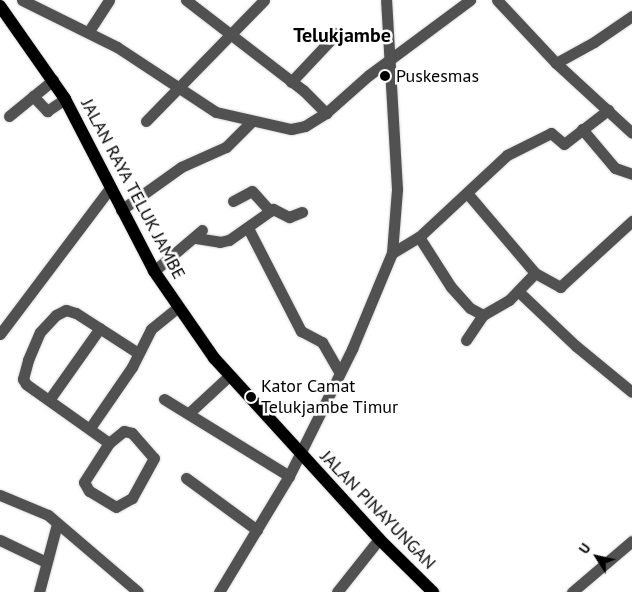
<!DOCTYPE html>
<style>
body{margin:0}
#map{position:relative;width:632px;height:592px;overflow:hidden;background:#fff;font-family:"PT Sans",sans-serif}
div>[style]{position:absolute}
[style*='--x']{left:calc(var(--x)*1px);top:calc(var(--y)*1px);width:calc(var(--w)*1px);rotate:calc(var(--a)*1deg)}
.roads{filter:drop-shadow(0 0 1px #dbdbdb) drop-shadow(0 0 1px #dbdbdb)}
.minor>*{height:11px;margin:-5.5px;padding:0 5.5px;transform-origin:5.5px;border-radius:5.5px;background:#515151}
.major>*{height:12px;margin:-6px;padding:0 6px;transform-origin:6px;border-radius:6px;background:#000}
.dots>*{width:14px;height:14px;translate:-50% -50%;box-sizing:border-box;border:2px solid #fff;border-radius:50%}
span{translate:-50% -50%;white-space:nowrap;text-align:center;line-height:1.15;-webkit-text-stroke:5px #fff;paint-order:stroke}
.poi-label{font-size:18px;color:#000}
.left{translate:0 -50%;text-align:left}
.street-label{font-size:18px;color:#000}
.quarter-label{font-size:20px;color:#000;font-weight:700}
.north{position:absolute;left:572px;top:532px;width:50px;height:50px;-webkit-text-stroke:4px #fff;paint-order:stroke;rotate:305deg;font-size:14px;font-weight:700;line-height:20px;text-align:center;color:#000}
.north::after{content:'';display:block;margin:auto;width:18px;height:22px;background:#000;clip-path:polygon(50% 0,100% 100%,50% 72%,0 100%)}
</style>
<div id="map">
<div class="roads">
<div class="minor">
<i style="--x:22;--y:0;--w:106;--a:26.3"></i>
<i style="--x:117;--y:47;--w:118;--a:33.3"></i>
<i style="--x:216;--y:112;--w:77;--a:12.8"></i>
<i style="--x:291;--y:129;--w:14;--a:-12"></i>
<i style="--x:305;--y:126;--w:25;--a:-32"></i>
<i style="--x:326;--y:113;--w:57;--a:-41.5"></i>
<i style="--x:369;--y:75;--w:126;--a:-36.6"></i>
<i style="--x:186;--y:0;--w:148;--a:37.6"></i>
<i style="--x:303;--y:90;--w:33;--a:45"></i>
<i style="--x:497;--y:0;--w:86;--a:46.9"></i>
<i style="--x:556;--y:63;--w:103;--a:42.6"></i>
<i style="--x:89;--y:31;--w:37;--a:-57"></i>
<i style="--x:556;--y:63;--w:43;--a:-28.9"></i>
<i style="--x:594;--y:42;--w:46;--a:-34.4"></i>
<i style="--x:291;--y:82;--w:67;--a:-46.8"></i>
<i style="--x:33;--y:96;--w:21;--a:47"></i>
<i style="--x:47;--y:111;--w:22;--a:-34"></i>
<i style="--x:9;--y:116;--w:57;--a:-39.3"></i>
<i style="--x:146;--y:121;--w:169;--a:-45.7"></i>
<i style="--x:582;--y:129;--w:51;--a:49.8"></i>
<i style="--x:615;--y:168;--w:18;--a:19"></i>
<i style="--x:467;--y:193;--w:105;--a:49.6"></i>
<i style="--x:535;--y:273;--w:29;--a:29"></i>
<i style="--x:560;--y:287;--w:98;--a:-42.5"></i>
<i style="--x:233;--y:201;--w:21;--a:-28"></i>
<i style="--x:252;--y:191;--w:27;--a:48"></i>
<i style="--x:121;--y:210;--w:74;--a:-35.6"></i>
<i style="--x:181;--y:167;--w:49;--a:-24"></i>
<i style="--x:226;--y:147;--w:35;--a:-45"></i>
<i style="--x:248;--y:228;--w:116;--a:62.8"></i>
<i style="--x:301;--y:331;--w:24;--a:28"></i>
<i style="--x:322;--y:342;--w:34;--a:60"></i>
<i style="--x:419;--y:237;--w:59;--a:57.4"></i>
<i style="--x:451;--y:287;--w:28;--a:48"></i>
<i style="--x:470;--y:308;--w:15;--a:28"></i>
<i style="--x:196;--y:238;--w:24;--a:9"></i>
<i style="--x:220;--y:242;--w:9;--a:-13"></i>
<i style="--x:229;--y:240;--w:54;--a:-35.2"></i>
<i style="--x:273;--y:209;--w:18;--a:27"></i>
<i style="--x:289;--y:217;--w:14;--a:-21"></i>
<i style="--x:392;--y:253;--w:31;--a:-31"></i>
<i style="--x:419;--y:237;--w:120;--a:-43"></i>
<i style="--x:507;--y:155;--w:49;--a:-26.6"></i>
<i style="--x:551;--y:133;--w:17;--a:40"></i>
<i style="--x:564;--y:144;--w:56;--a:-37.7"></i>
<i style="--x:154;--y:271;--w:63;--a:-40.5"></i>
<i style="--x:519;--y:292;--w:79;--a:43.5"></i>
<i style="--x:576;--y:346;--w:72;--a:39.4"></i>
<i style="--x:0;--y:334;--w:183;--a:-53"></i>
<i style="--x:466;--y:340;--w:30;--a:-56"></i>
<i style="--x:483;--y:315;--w:30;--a:-30"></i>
<i style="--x:509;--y:300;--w:37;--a:-46"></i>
<i style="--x:164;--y:399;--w:147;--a:31.6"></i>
<i style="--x:49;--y:400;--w:88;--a:-54.7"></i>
<i style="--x:189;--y:413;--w:54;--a:-42.8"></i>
<i style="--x:90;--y:428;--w:74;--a:-55.5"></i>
<i style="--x:132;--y:367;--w:42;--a:-63.4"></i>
<i style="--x:151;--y:329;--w:33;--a:-39"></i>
<i style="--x:124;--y:431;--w:8;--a:14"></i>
<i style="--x:132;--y:433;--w:33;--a:49"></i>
<i style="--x:154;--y:458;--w:46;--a:118.8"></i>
<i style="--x:132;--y:498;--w:18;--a:151"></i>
<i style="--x:116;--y:507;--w:31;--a:-149"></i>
<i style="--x:89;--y:491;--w:10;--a:-119"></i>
<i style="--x:84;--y:482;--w:46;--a:-57.3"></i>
<i style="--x:109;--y:443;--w:19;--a:-39"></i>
<i style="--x:109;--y:443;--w:102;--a:-144.6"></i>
<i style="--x:26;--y:384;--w:6;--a:-121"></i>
<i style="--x:23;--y:379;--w:20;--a:-75"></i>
<i style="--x:28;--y:360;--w:30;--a:-67"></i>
<i style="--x:40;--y:332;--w:23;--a:-47"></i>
<i style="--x:56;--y:315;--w:11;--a:-27"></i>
<i style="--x:66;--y:310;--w:10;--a:17"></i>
<i style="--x:76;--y:313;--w:74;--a:32.8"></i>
<i style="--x:186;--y:478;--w:88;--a:36.2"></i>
<i style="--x:0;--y:495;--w:52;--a:22.6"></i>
<i style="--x:48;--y:515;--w:118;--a:40.5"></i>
<i style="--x:0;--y:540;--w:51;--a:25.6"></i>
<i style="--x:39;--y:592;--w:70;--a:-75.2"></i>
<i style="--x:219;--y:592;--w:135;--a:-58.9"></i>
<i style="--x:289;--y:476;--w:142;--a:-63.6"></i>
<i style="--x:352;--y:349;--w:104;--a:-67.4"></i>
<i style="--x:392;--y:253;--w:64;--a:-85.5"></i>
<i style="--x:397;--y:189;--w:189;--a:-93.3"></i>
<i style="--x:337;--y:592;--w:68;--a:-51.6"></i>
<i style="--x:572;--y:592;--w:79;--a:-40.4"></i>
</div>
<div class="major">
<i style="--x:0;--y:6;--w:113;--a:55"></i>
<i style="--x:65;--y:99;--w:194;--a:62.6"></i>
<i style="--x:154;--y:271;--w:106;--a:55.4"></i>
<i style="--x:214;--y:358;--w:245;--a:47.6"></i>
<i style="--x:379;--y:539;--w:76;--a:44.5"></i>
</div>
</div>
<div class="dots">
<i style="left:385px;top:76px;background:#000"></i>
<i style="left:251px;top:397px;background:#000"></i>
</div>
<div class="poi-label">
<span class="left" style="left:396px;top:76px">Puskesmas</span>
<span class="left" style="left:261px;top:397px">Kator Camat<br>Telukjambe Timur</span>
</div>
<div class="street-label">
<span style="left:133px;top:189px;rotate:62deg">JALAN RAYA TELUK JAMBE</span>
<span style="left:378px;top:510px;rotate:46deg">JALAN PINAYUNGAN</span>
</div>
<div class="quarter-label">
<span style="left:342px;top:35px">Telukjambe</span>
</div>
<div class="north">U</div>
</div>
